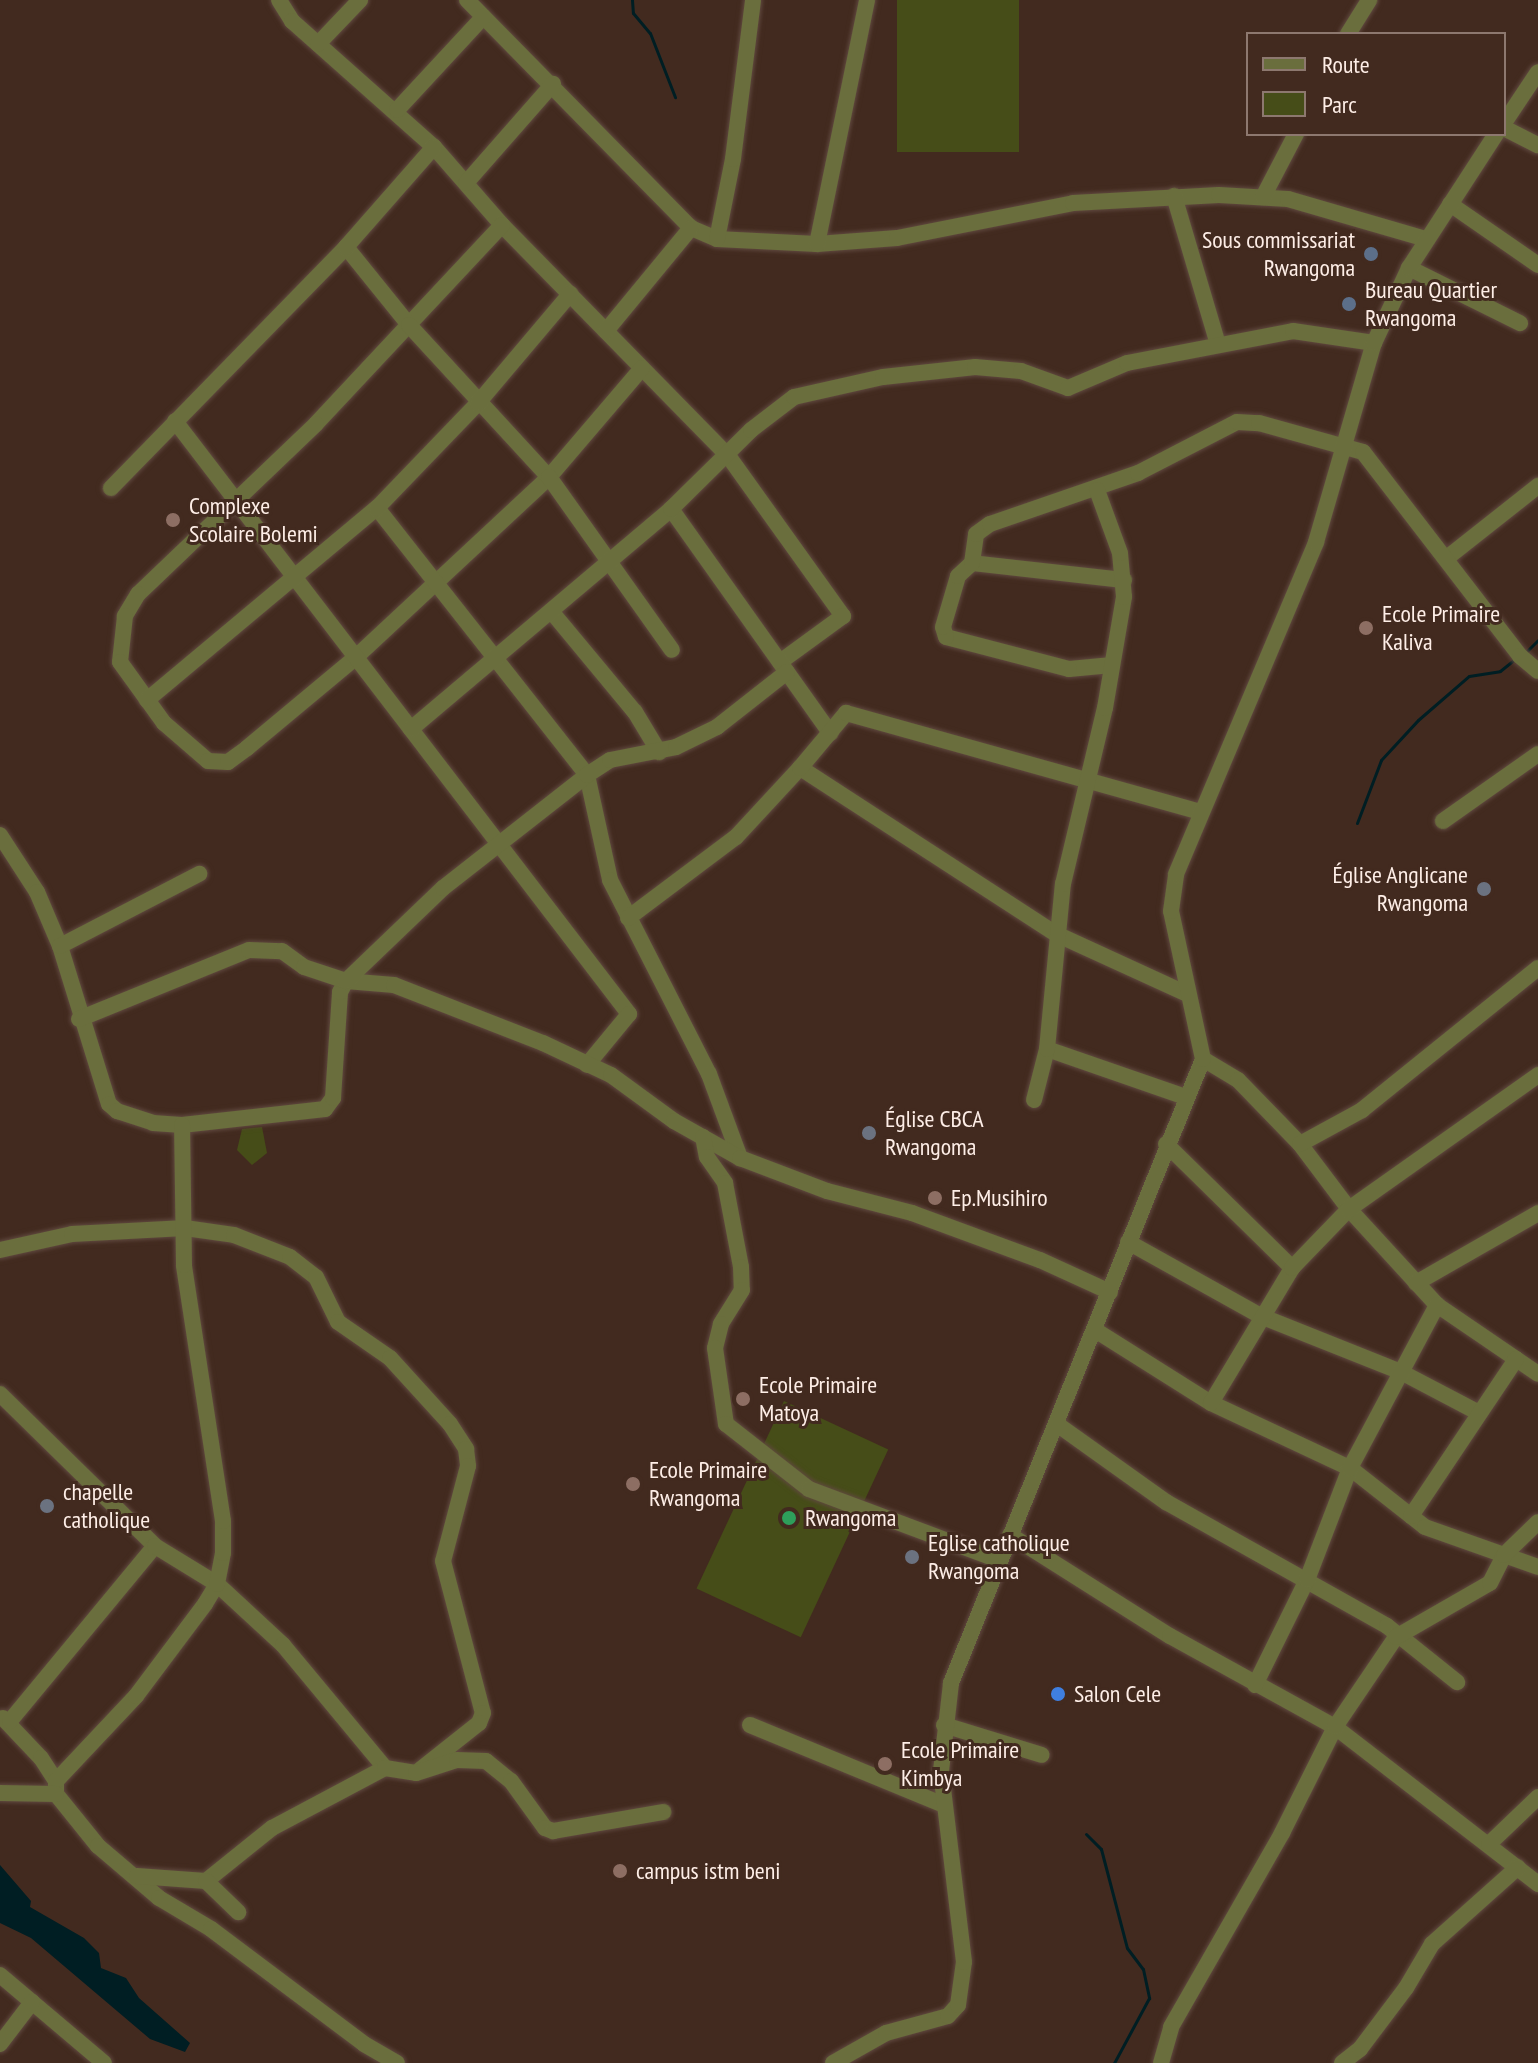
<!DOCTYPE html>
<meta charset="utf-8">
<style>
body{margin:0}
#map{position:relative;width:1538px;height:2063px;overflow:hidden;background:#422a1f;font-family:"PT Sans Narrow",sans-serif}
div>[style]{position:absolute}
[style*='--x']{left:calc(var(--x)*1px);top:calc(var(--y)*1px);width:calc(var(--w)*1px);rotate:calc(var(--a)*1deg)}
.green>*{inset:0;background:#464d18;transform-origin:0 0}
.water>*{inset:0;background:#001e23}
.stream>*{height:3px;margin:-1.5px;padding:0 1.5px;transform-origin:1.5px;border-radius:1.5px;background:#001e23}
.roads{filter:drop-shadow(0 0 2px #60493f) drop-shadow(0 0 2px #60493f)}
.minor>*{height:16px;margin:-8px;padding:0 8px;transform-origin:8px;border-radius:8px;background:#6a6e3d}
.dots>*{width:22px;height:22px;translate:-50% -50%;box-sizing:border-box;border:4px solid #422a1f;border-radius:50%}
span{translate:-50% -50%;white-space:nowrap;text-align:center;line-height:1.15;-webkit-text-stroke:6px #422a1f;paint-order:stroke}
.poi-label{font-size:24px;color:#feeee7}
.right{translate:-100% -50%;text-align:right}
.left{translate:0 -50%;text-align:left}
.legend{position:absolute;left:1246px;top:32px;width:260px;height:104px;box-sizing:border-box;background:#422a1f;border:2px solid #8d786f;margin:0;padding:10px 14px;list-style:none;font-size:24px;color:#feeee7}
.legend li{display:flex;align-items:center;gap:16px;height:40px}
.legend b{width:40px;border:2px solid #8d786f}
</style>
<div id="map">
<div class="green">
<i style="left:897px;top:0;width:122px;height:152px"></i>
<i style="clip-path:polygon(262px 1127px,267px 1153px,252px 1165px,237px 1150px,242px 1129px)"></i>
<i style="left:784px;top:1401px;width:115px;height:207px;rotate:25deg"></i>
</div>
<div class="water">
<i style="clip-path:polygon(0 1865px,31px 1901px,30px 1907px,84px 1938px,99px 1953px,101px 1968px,126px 1978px,139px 1998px,190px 2043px,185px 2052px,150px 2039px,31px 1938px,0 1923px)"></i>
</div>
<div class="stream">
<i style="--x:632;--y:0;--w:13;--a:86"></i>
<i style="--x:633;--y:13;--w:26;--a:50"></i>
<i style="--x:650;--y:33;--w:69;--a:68.7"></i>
<i style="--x:1525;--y:653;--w:18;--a:-45"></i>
<i style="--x:1357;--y:823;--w:67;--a:-69.1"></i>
<i style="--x:1381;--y:760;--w:54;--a:-47.2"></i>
<i style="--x:1418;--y:720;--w:67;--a:-40.8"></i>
<i style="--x:1469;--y:676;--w:31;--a:-9"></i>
<i style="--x:1500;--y:671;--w:19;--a:-39"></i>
<i style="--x:1086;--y:1834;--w:21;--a:45"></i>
<i style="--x:1101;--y:1849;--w:102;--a:75.3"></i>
<i style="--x:1127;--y:1948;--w:26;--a:53"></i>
<i style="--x:1143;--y:1969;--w:30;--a:78"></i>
<i style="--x:1149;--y:1998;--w:74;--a:118.3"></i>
</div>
<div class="roads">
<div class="minor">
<i style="--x:279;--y:0;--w:25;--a:58"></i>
<i style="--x:292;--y:21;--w:190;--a:41.6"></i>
<i style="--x:434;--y:147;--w:103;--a:48.9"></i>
<i style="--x:502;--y:225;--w:325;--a:45.6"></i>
<i style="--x:729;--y:457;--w:196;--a:54.4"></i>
<i style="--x:843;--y:616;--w:78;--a:143.9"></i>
<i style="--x:467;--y:0;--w:320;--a:45.5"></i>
<i style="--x:691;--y:228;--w:28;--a:23"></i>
<i style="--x:717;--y:239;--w:100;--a:2.9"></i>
<i style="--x:817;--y:244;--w:80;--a:-4.3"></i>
<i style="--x:897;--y:238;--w:179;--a:-11.2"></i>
<i style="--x:1073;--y:203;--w:146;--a:-3.1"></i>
<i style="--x:1219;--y:195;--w:69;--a:3.3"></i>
<i style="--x:1288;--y:199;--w:144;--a:16.2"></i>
<i style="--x:1348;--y:34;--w:40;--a:-58"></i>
<i style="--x:318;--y:44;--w:61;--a:-46.3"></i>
<i style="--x:397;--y:110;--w:127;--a:-47.2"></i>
<i style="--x:1504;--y:123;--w:61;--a:-56.3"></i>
<i style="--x:1504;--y:128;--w:38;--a:27"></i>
<i style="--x:466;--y:183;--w:132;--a:-48.7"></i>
<i style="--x:1174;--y:196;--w:155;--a:73.5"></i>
<i style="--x:1263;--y:197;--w:71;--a:-62.4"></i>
<i style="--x:1450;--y:204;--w:107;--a:34.7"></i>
<i style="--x:502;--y:225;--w:272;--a:133.1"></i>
<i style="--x:316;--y:424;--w:246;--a:136.3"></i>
<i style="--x:138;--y:594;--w:26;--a:121"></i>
<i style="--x:125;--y:616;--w:46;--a:96.2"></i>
<i style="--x:120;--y:662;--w:75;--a:54.2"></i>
<i style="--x:164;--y:723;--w:58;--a:40.8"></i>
<i style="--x:208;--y:761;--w:20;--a:3"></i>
<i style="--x:228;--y:762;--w:24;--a:-36"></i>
<i style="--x:247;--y:748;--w:141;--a:-39.8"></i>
<i style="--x:355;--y:658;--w:265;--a:-43"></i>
<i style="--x:549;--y:477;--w:143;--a:-49.5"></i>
<i style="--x:717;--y:239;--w:82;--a:-78.7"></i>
<i style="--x:733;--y:159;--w:160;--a:-82.8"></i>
<i style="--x:817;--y:244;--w:249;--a:-78.4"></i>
<i style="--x:346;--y:247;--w:100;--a:51.1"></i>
<i style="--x:409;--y:325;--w:207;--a:47.4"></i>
<i style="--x:549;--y:477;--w:212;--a:54.6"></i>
<i style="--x:1409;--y:268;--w:124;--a:26.4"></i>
<i style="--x:606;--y:331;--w:134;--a:-50.5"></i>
<i style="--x:175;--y:421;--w:747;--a:52.56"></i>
<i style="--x:629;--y:1014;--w:66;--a:129.5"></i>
<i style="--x:111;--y:488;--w:337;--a:-45.7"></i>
<i style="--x:346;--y:247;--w:133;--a:-48.7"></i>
<i style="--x:377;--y:508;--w:340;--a:51.8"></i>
<i style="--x:587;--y:775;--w:107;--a:77.6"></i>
<i style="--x:610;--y:880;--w:218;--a:63"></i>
<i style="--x:709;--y:1074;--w:90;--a:69.7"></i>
<i style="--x:671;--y:509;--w:275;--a:54.6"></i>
<i style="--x:1448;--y:557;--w:115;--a:-38.3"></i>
<i style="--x:972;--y:563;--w:153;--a:6.4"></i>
<i style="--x:551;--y:611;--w:131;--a:50.3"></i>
<i style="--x:635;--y:712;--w:47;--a:59"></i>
<i style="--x:1112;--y:665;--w:43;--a:174.7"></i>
<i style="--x:1069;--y:669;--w:127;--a:-165.4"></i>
<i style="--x:946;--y:637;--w:10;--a:-107"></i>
<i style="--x:943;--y:627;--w:53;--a:-73.6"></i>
<i style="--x:958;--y:576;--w:19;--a:-43"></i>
<i style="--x:972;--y:563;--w:29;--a:-82"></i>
<i style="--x:976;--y:534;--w:17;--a:-36"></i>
<i style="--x:990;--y:524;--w:157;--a:-19"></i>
<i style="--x:1138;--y:473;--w:111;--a:-27.3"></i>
<i style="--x:1237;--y:422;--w:22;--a:3"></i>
<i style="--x:1259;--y:423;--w:108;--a:15.6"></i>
<i style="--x:1363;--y:452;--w:257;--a:52.4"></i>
<i style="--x:1520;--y:656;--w:23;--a:40"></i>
<i style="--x:147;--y:700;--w:300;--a:-39.9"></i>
<i style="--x:377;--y:508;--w:146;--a:-46.1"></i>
<i style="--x:478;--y:403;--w:143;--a:-49.8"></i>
<i style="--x:411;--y:729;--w:341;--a:-40.2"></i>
<i style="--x:671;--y:509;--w:112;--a:-44.6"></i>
<i style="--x:751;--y:430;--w:54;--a:-37.5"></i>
<i style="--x:794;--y:397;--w:91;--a:-12.7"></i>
<i style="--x:883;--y:377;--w:93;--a:-6.2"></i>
<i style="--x:975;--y:367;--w:46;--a:5"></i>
<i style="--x:1021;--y:371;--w:50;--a:19.9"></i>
<i style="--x:1068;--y:388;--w:64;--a:-23"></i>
<i style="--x:1127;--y:363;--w:169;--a:-10.9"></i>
<i style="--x:1293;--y:331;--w:82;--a:8.4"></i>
<i style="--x:1443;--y:821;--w:116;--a:-35.2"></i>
<i style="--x:0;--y:835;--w:68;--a:57"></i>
<i style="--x:37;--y:892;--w:59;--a:66.9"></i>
<i style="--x:60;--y:946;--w:165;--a:72.8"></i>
<i style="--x:109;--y:1104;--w:11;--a:41"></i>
<i style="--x:117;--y:1111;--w:38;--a:18"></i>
<i style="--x:153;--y:1123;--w:29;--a:4"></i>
<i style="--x:182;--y:1125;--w:144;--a:-6.4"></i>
<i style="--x:325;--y:1109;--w:14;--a:-54"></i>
<i style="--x:333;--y:1098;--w:106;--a:-86.2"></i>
<i style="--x:340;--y:992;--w:13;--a:-61"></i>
<i style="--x:346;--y:981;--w:48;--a:4.8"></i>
<i style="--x:394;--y:985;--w:160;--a:21.3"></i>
<i style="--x:543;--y:1043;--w:75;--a:25.2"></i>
<i style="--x:611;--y:1075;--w:78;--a:36.1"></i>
<i style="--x:674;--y:1121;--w:76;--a:29.3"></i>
<i style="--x:740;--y:1158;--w:93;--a:20.8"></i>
<i style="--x:827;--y:1191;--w:88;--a:14.5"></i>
<i style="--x:912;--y:1213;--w:136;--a:20.2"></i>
<i style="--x:1040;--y:1260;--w:77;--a:24.6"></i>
<i style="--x:628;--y:918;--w:135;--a:-36.9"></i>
<i style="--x:736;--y:837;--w:94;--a:-47.2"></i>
<i style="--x:60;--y:946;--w:157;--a:-27.4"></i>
<i style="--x:1185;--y:993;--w:142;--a:-155.4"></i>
<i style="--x:1056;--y:934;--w:305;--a:-147"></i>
<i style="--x:800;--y:768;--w:72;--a:-50.1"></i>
<i style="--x:846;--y:713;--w:369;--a:15.6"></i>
<i style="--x:79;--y:1019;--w:183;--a:-22.1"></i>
<i style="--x:249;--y:950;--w:33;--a:2"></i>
<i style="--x:282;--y:951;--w:27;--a:36"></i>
<i style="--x:304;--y:967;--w:44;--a:18.4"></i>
<i style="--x:346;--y:981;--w:134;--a:-43.8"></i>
<i style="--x:443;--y:888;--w:183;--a:-38.1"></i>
<i style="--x:587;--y:775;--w:27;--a:-33"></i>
<i style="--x:610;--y:760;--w:67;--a:-11.1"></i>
<i style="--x:676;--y:747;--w:46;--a:-26"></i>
<i style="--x:717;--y:727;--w:89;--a:-38.2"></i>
<i style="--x:1047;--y:1049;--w:147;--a:19.1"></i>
<i style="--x:1203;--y:1059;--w:41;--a:31"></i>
<i style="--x:1238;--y:1080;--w:89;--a:45.9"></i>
<i style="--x:1300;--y:1144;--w:81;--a:53"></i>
<i style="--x:1349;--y:1209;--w:130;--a:47.5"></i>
<i style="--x:1437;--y:1305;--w:122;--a:34.3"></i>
<i style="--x:1034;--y:1100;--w:53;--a:-75.7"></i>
<i style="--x:1047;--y:1049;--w:166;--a:-84.5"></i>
<i style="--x:1063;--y:884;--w:181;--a:-76.6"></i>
<i style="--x:1105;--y:708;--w:113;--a:-80.3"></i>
<i style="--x:1124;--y:597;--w:44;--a:-95.2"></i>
<i style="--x:1120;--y:553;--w:67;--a:-110.1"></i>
<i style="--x:703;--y:1137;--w:20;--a:79"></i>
<i style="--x:707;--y:1157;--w:32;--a:55"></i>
<i style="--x:725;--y:1183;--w:86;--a:79.2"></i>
<i style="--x:741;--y:1267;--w:23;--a:88"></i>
<i style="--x:742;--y:1290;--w:40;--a:122"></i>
<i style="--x:721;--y:1324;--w:25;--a:104"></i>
<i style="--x:715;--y:1348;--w:77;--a:81.8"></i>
<i style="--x:726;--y:1424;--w:105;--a:38.1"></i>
<i style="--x:809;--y:1489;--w:203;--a:20.5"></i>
<i style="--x:1166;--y:1144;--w:177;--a:44.5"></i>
<i style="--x:1300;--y:1144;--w:71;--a:-28.7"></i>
<i style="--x:1362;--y:1110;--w:226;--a:-38.9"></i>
<i style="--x:1128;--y:1242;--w:154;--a:29.1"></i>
<i style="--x:1263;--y:1317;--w:149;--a:21.7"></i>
<i style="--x:1401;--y:1372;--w:88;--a:27.7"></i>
<i style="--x:0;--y:1250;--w:74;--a:-12.5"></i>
<i style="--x:72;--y:1234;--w:113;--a:-3"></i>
<i style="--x:185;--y:1228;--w:49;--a:8.1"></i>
<i style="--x:234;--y:1235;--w:60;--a:21.4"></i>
<i style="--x:290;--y:1257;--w:33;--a:38"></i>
<i style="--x:316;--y:1277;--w:50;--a:63.9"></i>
<i style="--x:338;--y:1322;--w:63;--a:34.7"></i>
<i style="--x:390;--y:1358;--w:89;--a:47.7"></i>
<i style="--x:450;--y:1424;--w:30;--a:57"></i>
<i style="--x:466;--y:1449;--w:17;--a:83"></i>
<i style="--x:468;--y:1466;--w:98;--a:104.7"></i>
<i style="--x:443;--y:1561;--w:157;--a:75.3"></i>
<i style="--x:483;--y:1713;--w:11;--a:112"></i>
<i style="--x:479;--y:1723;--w:80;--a:141.6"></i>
<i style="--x:1416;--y:1283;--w:141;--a:-29.8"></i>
<i style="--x:1095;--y:1330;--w:137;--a:32.2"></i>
<i style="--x:1211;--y:1403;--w:153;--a:25.1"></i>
<i style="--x:1350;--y:1468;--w:95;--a:38.2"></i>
<i style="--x:1425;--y:1527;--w:120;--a:19.5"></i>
<i style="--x:0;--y:1394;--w:217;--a:44.4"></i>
<i style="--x:1211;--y:1403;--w:157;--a:-59"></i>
<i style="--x:1292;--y:1268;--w:82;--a:-46"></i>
<i style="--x:1349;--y:1209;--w:232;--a:-35.3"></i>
<i style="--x:1058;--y:1425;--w:133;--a:35.5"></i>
<i style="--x:1166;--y:1502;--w:253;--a:29.3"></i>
<i style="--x:1387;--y:1626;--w:90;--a:38.7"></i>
<i style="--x:1411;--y:1516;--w:189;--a:-56.2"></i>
<i style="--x:1010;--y:1535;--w:189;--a:32.3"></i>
<i style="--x:1170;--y:1636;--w:188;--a:28.9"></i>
<i style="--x:1335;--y:1727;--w:257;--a:37.7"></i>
<i style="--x:1255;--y:1685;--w:117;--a:-63.7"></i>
<i style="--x:1307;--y:1580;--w:120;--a:-69"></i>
<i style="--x:1350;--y:1468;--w:185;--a:-61.9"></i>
<i style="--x:3;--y:1718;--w:55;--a:46.5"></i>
<i style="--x:41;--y:1758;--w:27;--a:57"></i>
<i style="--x:56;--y:1781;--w:13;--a:90"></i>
<i style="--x:56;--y:1794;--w:67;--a:51.1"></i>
<i style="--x:98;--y:1846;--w:80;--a:40.4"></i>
<i style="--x:159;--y:1898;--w:61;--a:30.8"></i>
<i style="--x:211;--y:1929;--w:191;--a:36.9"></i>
<i style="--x:364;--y:2044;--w:38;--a:30"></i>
<i style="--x:10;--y:1721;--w:227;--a:-50.4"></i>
<i style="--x:155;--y:1546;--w:73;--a:31.5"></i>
<i style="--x:217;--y:1584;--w:90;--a:42.7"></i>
<i style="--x:283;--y:1645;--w:160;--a:50.3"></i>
<i style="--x:750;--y:1725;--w:210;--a:22.4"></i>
<i style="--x:944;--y:1725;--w:102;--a:17"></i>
<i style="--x:56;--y:1781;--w:117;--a:-46.7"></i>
<i style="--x:136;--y:1696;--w:115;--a:-53.1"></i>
<i style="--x:205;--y:1604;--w:23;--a:-59"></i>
<i style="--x:217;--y:1584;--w:32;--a:-79"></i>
<i style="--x:223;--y:1553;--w:32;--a:-90"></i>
<i style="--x:223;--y:1521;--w:259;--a:-98.7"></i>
<i style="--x:184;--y:1265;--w:140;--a:-90.8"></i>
<i style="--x:0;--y:1793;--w:56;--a:1"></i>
<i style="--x:1489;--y:1844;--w:68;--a:-43.8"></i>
<i style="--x:137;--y:1876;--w:69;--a:4.1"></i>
<i style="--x:206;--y:1881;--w:85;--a:-38.8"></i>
<i style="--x:272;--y:1828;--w:128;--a:-28"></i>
<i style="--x:385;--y:1768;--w:31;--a:9"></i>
<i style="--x:416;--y:1773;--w:43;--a:-17.6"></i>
<i style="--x:457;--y:1760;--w:29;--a:2"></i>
<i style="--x:486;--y:1761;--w:32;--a:39"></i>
<i style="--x:511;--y:1781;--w:58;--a:54.1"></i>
<i style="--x:545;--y:1828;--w:9;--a:21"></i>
<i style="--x:553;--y:1831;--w:112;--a:-9.8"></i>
<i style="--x:206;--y:1881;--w:45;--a:44.1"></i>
<i style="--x:0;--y:1975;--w:136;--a:40.2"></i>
<i style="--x:0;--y:2044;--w:53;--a:-52.7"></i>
<i style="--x:833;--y:2063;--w:61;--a:-29.5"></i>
<i style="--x:886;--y:2033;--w:64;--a:-15.3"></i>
<i style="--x:948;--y:2016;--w:15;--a:-48"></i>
<i style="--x:958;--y:2005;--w:43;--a:-82.1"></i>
<i style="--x:964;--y:1962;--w:192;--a:-96.9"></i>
<i style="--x:941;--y:1771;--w:89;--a:-83.5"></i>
<i style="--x:951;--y:1683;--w:673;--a:-68.01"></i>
<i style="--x:1203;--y:1059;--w:151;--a:-102.2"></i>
<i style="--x:1171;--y:911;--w:37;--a:-82"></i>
<i style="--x:1176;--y:874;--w:360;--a:-67.1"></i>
<i style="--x:1316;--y:542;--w:207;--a:-73.8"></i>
<i style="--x:1374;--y:343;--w:83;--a:-65"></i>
<i style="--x:1409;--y:268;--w:160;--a:-57"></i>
<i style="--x:1161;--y:2063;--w:37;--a:-74"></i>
<i style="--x:1171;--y:2027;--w:224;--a:-60.2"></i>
<i style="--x:1282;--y:1833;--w:119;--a:-63.4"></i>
<i style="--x:1335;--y:1727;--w:109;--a:-55.9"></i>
<i style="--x:1396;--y:1637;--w:108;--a:-29.9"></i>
<i style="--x:1490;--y:1583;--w:31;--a:-63"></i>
<i style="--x:1504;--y:1555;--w:47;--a:-44.1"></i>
<i style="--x:1342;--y:2063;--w:23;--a:-38"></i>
<i style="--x:1360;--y:2049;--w:76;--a:-53"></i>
<i style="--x:1406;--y:1988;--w:51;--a:-59.4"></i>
<i style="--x:1432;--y:1944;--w:115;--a:-41.8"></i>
</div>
</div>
<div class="dots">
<i style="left:1371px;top:254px;background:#5c6f8a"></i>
<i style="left:1349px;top:304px;background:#5c6f8a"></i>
<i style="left:173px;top:520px;background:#8d6e63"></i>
<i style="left:1366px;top:628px;background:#8d6e63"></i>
<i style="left:1484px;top:889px;background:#6b7280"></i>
<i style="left:869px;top:1133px;background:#6b7280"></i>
<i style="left:935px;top:1198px;background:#8d6e63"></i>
<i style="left:743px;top:1399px;background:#8d6e63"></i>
<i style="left:633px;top:1484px;background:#8d6e63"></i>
<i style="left:47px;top:1506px;background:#6b7280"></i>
<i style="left:789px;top:1518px;background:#2e9e5b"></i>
<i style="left:912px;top:1557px;background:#6b7280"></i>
<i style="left:1058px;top:1694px;background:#3f7fe0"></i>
<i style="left:885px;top:1764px;background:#8d6e63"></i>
<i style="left:620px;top:1871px;background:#8d6e63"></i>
</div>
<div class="poi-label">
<span class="right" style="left:1355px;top:254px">Sous commissariat<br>Rwangoma</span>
<span class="left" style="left:1365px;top:304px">Bureau Quartier<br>Rwangoma</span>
<span class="left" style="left:189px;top:520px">Complexe<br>Scolaire Bolemi</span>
<span class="left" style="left:1382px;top:628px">Ecole Primaire<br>Kaliva</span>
<span class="right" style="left:1468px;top:889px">Église Anglicane<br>Rwangoma</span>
<span class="left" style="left:885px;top:1133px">Église CBCA<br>Rwangoma</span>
<span class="left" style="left:951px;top:1198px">Ep.Musihiro</span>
<span class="left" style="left:759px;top:1399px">Ecole Primaire<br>Matoya</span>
<span class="left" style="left:649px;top:1484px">Ecole Primaire<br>Rwangoma</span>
<span class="left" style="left:63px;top:1506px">chapelle<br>catholique</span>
<span class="left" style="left:805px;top:1518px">Rwangoma</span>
<span class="left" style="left:928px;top:1557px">Eglise catholique<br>Rwangoma</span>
<span class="left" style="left:1074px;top:1694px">Salon Cele</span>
<span class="left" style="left:901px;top:1764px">Ecole Primaire<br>Kimbya</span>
<span class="left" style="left:636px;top:1871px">campus istm beni</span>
</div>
<ul class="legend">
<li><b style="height:10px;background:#6a6e3d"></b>Route</li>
<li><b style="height:22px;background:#464d18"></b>Parc</li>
</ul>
</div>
